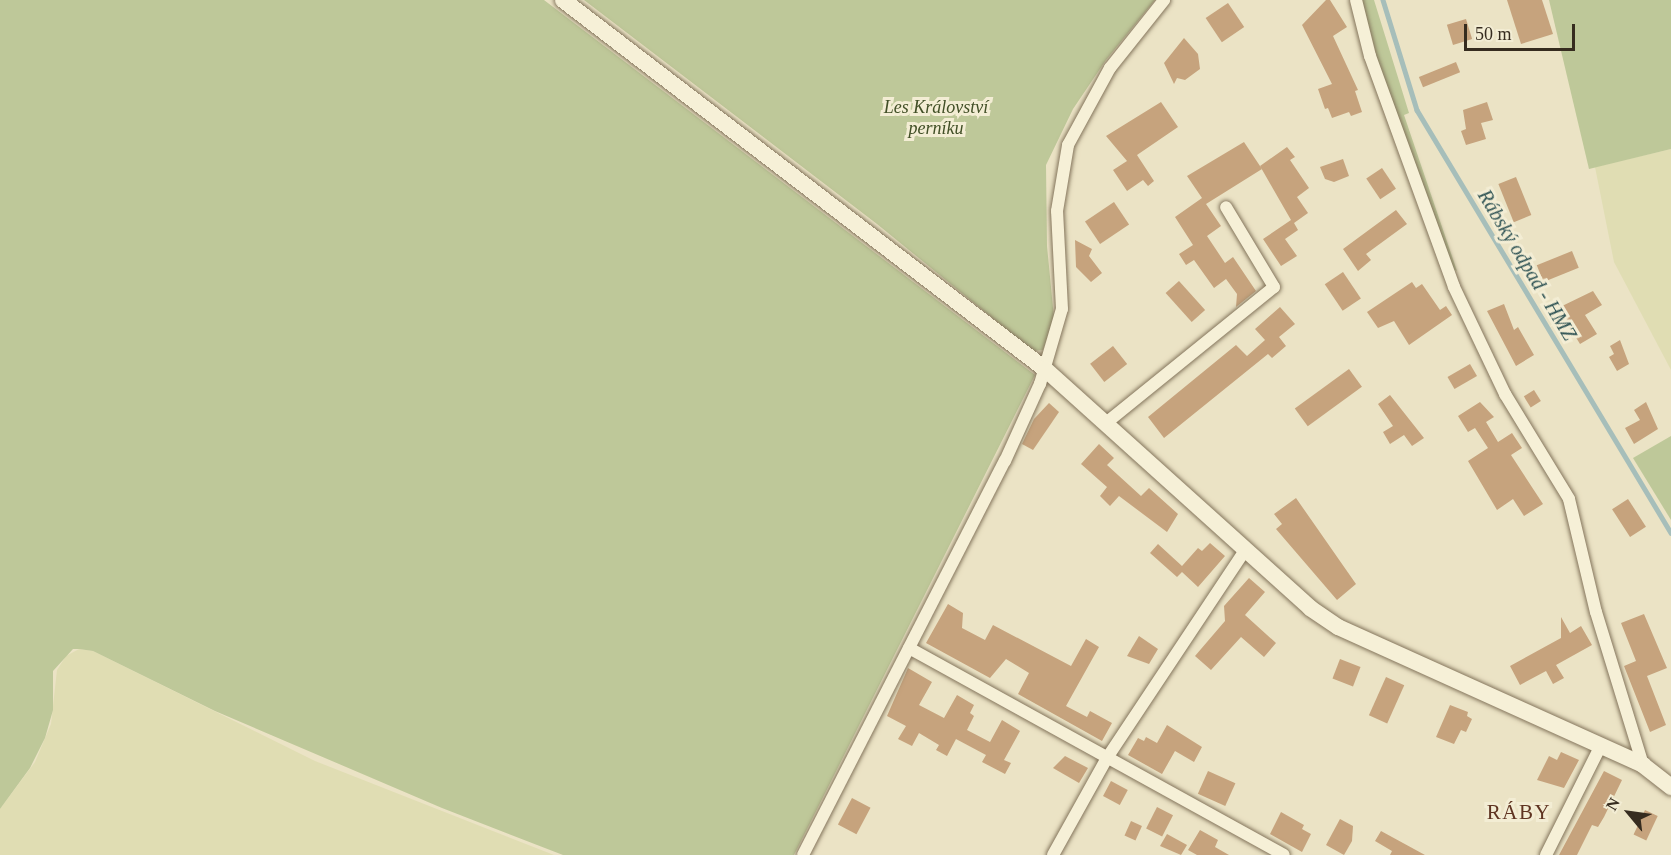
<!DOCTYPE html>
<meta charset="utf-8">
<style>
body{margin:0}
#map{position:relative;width:1671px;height:855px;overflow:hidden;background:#ebe3c5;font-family:"Times New Roman",serif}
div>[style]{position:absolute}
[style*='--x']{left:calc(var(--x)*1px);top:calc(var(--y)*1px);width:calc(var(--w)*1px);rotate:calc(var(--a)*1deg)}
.farmland>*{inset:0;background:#e0ddb3}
.green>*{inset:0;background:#bec899}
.stream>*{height:4.5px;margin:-2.25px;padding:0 2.25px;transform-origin:2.25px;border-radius:2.25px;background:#a6beba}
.building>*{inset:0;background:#c6a37d;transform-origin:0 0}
.roads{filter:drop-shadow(0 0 2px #84755c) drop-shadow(0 0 2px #84755c)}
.street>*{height:12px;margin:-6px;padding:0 6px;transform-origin:6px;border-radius:6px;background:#f6f0d7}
.secondary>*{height:16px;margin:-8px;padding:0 8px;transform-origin:8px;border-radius:8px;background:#f6f0d7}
span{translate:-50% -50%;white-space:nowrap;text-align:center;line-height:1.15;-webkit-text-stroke:6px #f3edd4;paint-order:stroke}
.park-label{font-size:18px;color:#425027;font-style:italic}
.water-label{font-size:20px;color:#2f5354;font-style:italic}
.quarter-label{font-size:21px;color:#5f3421;letter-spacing:1.5px}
.north{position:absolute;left:1599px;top:783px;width:60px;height:60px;-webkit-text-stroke:4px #f3edd4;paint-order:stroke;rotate:299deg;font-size:16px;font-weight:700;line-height:24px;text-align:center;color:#362c1f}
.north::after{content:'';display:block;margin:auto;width:21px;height:27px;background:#362c1f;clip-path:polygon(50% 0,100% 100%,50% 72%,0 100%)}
.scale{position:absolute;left:1464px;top:24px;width:111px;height:27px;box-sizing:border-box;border:3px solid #362c1f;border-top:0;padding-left:8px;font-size:18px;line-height:21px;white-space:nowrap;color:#362c1f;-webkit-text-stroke:4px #f3edd4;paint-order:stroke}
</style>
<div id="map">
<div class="farmland">
<i style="clip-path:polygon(1671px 149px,1671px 370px,1614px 262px,1595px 167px)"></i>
<i style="clip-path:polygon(79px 649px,93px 651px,315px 761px,554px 855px,0 855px,0 809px,35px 762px,51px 724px,57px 670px,66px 656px)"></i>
</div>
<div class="green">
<i style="clip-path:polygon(0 0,544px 0,1035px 375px,794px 855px,563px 855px,442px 808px,215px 711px,93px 651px,79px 649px,73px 649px,53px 671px,53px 710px,45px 738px,30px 768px,0 809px)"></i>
<i style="clip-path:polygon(584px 0,1155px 0,1106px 60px,1073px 109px,1046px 165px,1047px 246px,1054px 318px,1043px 350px,1033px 351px,877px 224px)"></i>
<i style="clip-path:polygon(1362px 0,1374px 0,1409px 113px,1404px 115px,1457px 271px,1453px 269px,1380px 69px)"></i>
<i style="clip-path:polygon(1549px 0,1671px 0,1671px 149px,1589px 169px)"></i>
<i style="clip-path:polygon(1671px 436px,1671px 520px,1633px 458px)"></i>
</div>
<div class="stream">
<i style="--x:1383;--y:0;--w:115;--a:72.8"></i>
<i style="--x:1417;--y:110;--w:493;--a:59"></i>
</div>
<div class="building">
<i style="clip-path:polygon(1326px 0,1330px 0,1347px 27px,1333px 36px,1358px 90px,1355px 91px,1362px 112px,1351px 116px,1349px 112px,1332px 118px,1328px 108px,1325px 109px,1318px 89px,1332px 84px,1302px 25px)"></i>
<i style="clip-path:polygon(1507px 0,1542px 0,1553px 34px,1521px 44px)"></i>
<i style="left:1228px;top:3px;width:29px;height:27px;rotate:56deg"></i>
<i style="left:1466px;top:19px;width:21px;height:20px;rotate:73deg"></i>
<i style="clip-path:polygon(1184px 38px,1198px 54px,1200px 69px,1185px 80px,1177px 78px,1174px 84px,1164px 63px)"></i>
<i style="left:1456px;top:62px;width:11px;height:40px;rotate:68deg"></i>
<i style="clip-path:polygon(1161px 102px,1178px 127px,1137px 155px,1154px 181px,1148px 186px,1143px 180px,1127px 191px,1113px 170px,1127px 161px,1106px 136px)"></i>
<i style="clip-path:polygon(1487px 102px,1493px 120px,1481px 123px,1486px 139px,1466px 145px,1461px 131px,1466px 129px,1463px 110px)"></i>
<i style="clip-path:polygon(1244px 142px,1262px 169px,1206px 204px,1221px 226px,1207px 236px,1225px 263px,1233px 257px,1256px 291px,1236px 307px,1237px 294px,1226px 279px,1214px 288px,1194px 260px,1186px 265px,1179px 254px,1193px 245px,1175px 217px,1202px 198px,1187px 176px)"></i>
<i style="clip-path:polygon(1287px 147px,1295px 157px,1290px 160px,1309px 188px,1297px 197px,1308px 213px,1294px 223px,1298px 230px,1285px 239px,1297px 256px,1281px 266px,1263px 239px,1291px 220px,1260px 166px)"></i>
<i style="clip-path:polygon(1343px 159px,1349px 176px,1334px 182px,1325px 179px,1320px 167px)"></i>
<i style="left:1382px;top:168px;width:25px;height:19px;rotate:56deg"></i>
<i style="left:1516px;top:177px;width:41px;height:19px;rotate:68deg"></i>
<i style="left:1114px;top:202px;width:27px;height:35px;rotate:56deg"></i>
<i style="clip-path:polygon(1396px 210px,1407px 224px,1366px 254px,1371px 260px,1358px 271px,1343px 249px)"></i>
<i style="clip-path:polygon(1075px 240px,1092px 249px,1089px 256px,1102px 273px,1091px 282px,1076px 267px)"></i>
<i style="left:1572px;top:251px;width:18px;height:38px;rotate:68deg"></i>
<i style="left:1343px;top:272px;width:32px;height:22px;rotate:56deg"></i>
<i style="left:1179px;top:281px;width:39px;height:18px;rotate:48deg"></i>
<i style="clip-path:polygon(1412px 282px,1416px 288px,1422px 284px,1440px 310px,1446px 306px,1452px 315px,1409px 345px,1394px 321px,1378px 328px,1367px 312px)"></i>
<i style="clip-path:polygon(1593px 291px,1602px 305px,1585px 315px,1597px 334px,1580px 344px,1558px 308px)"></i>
<i style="clip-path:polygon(1504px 304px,1514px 330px,1518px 327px,1534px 355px,1516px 366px,1487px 311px)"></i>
<i style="clip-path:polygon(1280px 307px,1295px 324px,1279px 337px,1286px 346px,1272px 358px,1268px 354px,1164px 438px,1148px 417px,1236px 345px,1247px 356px,1265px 340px,1255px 329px)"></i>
<i style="clip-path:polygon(1620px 340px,1629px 364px,1617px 371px,1609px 357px,1614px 354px,1610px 346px)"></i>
<i style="left:1113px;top:346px;width:23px;height:29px;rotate:52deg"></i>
<i style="left:1470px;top:364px;width:14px;height:26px;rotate:60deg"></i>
<i style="left:1349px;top:369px;width:22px;height:67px;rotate:54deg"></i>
<i style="left:1534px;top:390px;width:13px;height:12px;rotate:58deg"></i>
<i style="clip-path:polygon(1390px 395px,1424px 438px,1412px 446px,1404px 435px,1390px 444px,1383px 432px,1393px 426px,1378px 404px)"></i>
<i style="clip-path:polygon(1480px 402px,1494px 417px,1486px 422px,1498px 442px,1512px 433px,1522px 448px,1511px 455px,1543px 504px,1524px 516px,1513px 499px,1497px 510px,1468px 461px,1488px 448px,1475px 428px,1468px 432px,1458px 416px)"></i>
<i style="clip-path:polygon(1646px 402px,1658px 429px,1634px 444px,1625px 428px,1640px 420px,1634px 410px)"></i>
<i style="clip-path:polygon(1049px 403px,1059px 412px,1033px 450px,1022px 444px,1034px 419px)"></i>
<i style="clip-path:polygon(1099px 444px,1114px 458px,1107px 465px,1141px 496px,1149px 488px,1178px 514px,1167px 532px,1119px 496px,1110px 506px,1100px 496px,1107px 487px,1081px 464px)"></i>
<i style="clip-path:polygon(1296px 498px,1356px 584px,1337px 600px,1276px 529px,1282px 524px,1274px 514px)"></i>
<i style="left:1628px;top:499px;width:33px;height:19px;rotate:57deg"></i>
<i style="clip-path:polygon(1210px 543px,1225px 556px,1198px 587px,1182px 572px,1177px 577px,1150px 553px,1158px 544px,1182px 566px,1198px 548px,1202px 551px)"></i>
<i style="clip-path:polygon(1249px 578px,1265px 592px,1245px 615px,1276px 643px,1264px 657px,1241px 637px,1211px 670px,1195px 656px,1225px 621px,1224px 606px)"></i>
<i style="clip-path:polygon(948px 604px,963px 613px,962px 628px,985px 640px,993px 625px,1071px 666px,1086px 639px,1099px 647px,1066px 706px,1087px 717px,1090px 711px,1112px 723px,1102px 741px,1018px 694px,1029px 673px,1006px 659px,990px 678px,926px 643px)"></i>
<i style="clip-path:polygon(1644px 614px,1667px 668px,1647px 676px,1666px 725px,1650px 732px,1624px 666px,1636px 661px,1621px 623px)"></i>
<i style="clip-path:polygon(1561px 617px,1570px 633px,1581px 626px,1592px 645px,1556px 665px,1564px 678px,1553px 684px,1546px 671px,1520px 685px,1510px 666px,1561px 638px)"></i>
<i style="clip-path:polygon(1139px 636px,1158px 649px,1149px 664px,1127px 656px)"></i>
<i style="left:1340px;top:659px;width:22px;height:21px;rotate:21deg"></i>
<i style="clip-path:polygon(908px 668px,932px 682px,919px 705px,944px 718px,957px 695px,974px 705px,970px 713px,974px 716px,967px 730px,990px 742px,1002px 720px,1020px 731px,1004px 760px,1011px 763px,1005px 774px,982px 762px,986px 755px,956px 739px,947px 756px,936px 750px,939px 745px,919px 733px,912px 746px,898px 739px,906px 726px,887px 716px)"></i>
<i style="left:1386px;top:677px;width:20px;height:42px;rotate:24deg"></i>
<i style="clip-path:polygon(1450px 705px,1468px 712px,1467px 716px,1472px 719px,1466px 732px,1461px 730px,1454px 744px,1436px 737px)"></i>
<i style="clip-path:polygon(1167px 725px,1202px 747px,1194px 762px,1175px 751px,1162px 774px,1128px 755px,1138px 738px,1144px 741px,1146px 737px,1157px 743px)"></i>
<i style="clip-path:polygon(1561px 752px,1579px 760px,1564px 788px,1537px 780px,1549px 756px,1557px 760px)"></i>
<i style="clip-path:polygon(1065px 756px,1088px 768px,1079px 783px,1053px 768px)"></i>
<i style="left:1208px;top:771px;width:30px;height:25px;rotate:24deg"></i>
<i style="clip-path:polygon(1604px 771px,1622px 780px,1604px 817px,1598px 827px,1592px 825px,1577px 855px,1559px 855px)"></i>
<i style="left:1111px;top:781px;width:19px;height:17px;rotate:28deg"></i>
<i style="left:852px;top:798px;width:21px;height:30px;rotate:28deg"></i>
<i style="left:1157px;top:807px;width:18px;height:24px;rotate:27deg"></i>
<i style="left:1645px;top:810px;width:14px;height:27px;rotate:25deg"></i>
<i style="clip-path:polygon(1281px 812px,1304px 825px,1302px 829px,1311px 834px,1302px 852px,1270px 834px)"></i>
<i style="clip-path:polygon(1340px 819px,1353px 826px,1352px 841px,1344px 855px,1326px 845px)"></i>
<i style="left:1131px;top:821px;width:12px;height:16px;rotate:24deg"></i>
<i style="clip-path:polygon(1200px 830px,1218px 840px,1215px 847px,1229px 855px,1197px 855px,1188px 850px)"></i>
<i style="clip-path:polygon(1381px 831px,1425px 855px,1390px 855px,1392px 851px,1375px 841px)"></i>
<i style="clip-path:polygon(1167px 834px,1187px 845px,1181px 855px,1160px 846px)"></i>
</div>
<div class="roads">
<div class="street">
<i style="--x:1356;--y:0;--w:58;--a:76"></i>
<i style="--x:1370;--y:56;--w:246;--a:70"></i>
<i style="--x:1454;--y:287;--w:119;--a:64.5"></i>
<i style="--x:1505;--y:394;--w:123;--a:58.6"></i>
<i style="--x:1569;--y:499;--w:116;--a:76.6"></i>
<i style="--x:1596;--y:612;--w:160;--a:72.9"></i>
<i style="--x:1106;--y:423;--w:216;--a:-39"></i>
<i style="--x:1274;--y:287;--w:93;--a:-121"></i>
<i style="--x:909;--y:648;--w:428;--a:28.9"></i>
<i style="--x:803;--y:855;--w:443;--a:-62.9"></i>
<i style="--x:1005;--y:461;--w:85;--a:-65.6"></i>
<i style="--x:1040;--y:384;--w:78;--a:-73.7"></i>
<i style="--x:1062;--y:309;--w:98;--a:-92.9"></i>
<i style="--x:1057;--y:211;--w:67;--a:-80.5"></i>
<i style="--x:1068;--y:145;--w:88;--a:-61.4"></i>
<i style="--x:1110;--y:68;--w:87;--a:-51.5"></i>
<i style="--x:1053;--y:855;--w:111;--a:-60.9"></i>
<i style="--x:1107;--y:758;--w:250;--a:-56.4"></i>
<i style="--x:1546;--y:855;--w:123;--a:-63.4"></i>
</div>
<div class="secondary">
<i style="--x:563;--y:0;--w:607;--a:37.44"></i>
<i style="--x:1045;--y:369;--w:357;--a:42"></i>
<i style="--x:1310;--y:608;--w:34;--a:34"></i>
<i style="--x:1338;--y:627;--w:335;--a:24.3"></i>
<i style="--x:1643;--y:765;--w:36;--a:38"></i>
</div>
</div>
<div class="park-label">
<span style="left:936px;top:118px">Les Království<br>perníku</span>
</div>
<div class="water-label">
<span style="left:1527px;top:265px;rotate:59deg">Rábský odpad - HMZ</span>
</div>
<div class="quarter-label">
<span style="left:1519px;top:812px">RÁBY</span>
</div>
<div class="north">N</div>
<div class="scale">50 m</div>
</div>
